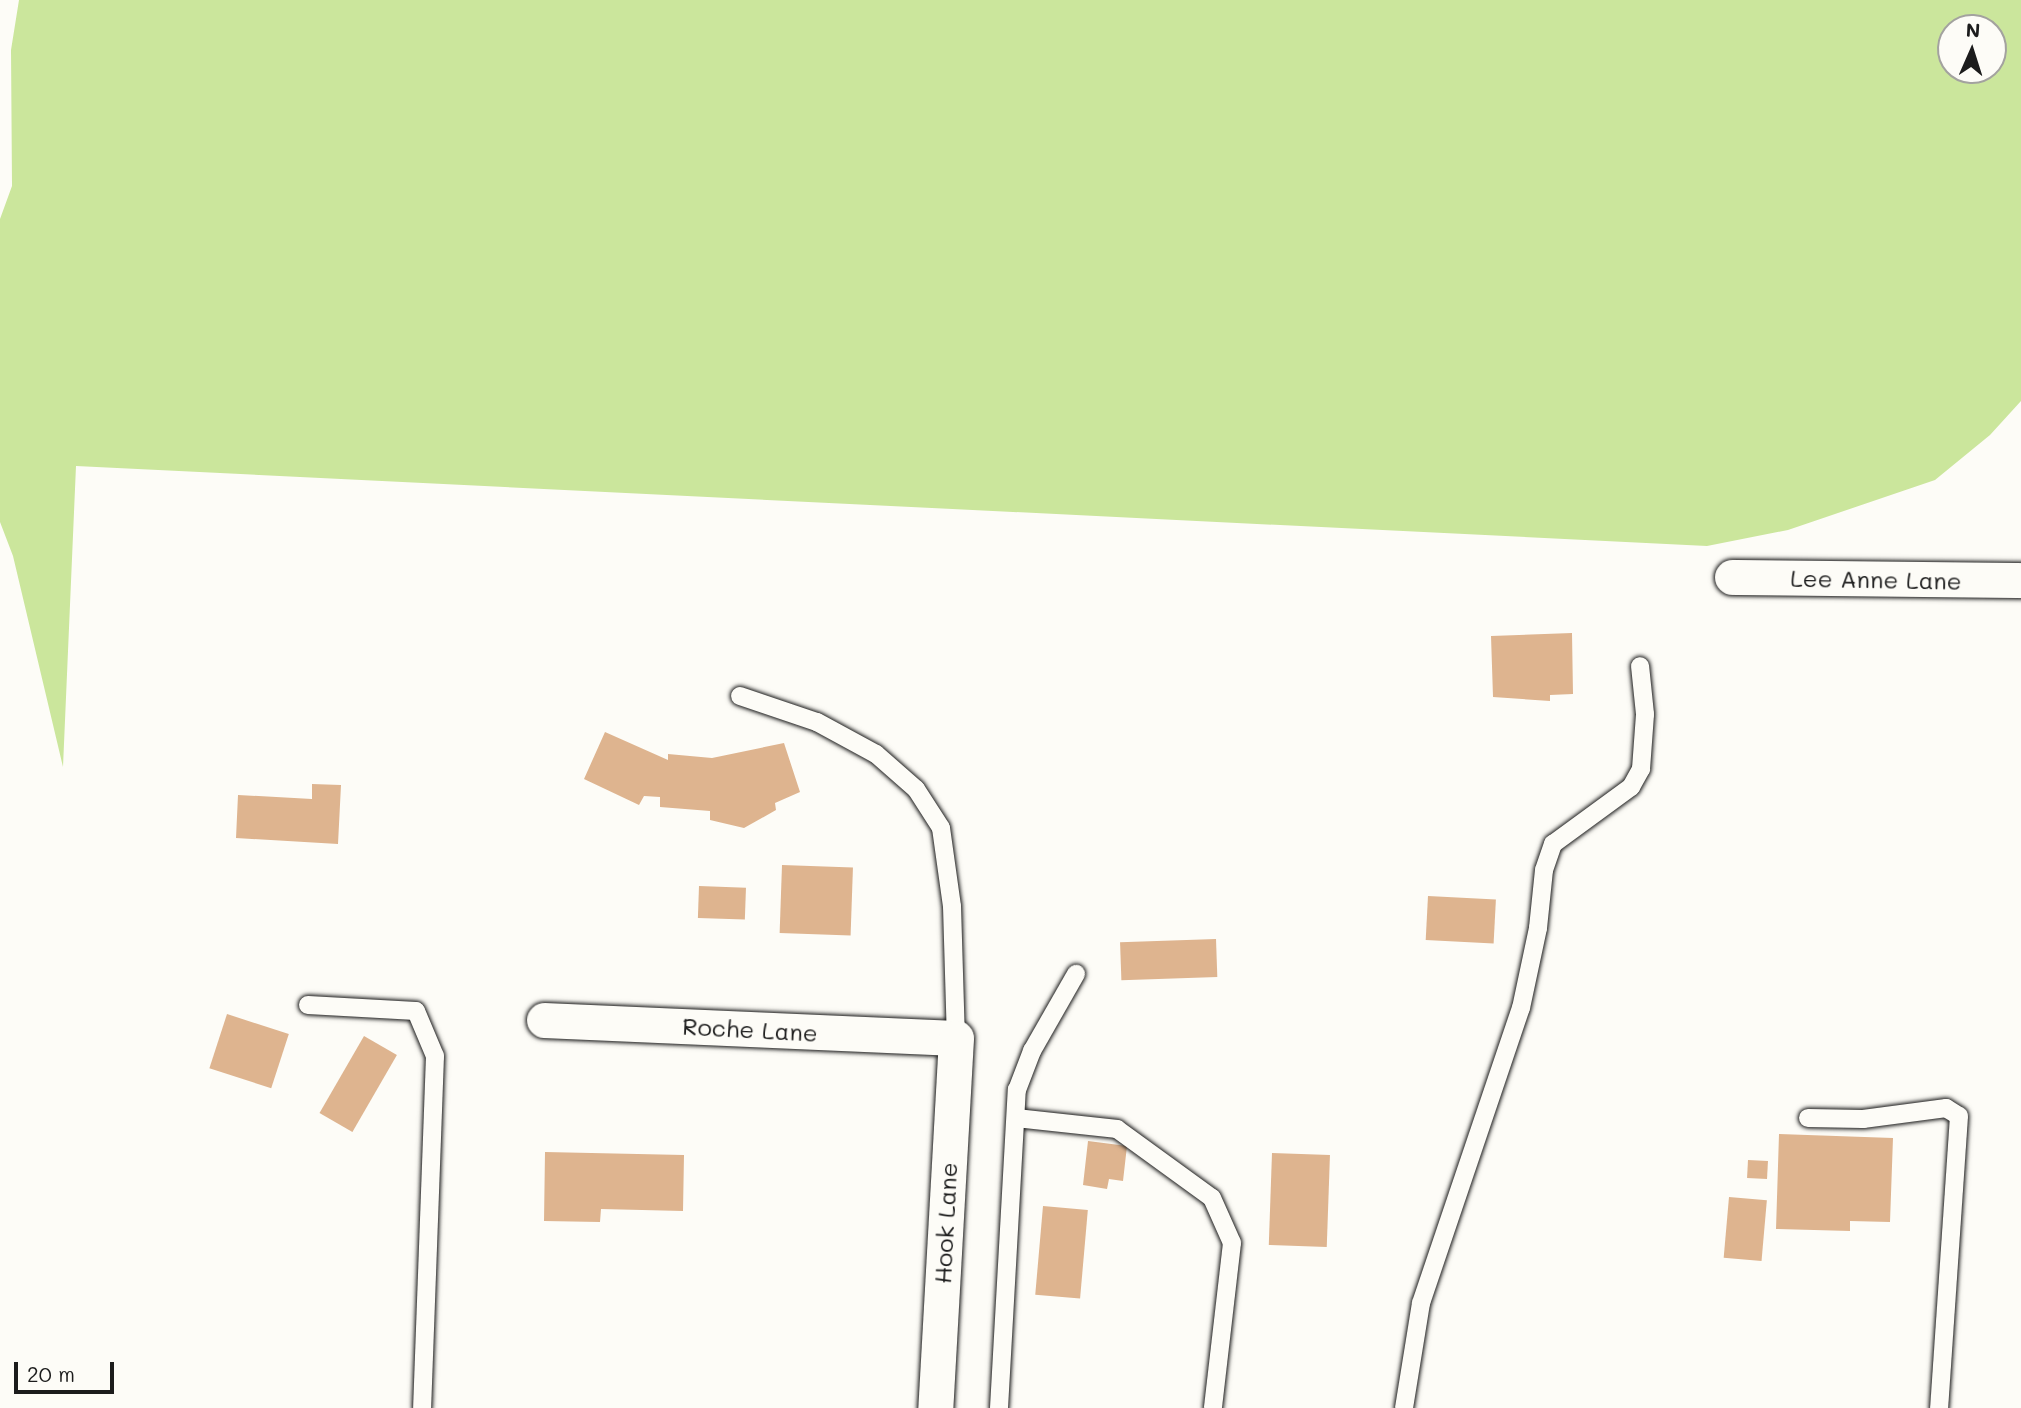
<!DOCTYPE html>
<style>
body{margin:0}
#map{position:relative;width:2021px;height:1408px;overflow:hidden;background:#fdfcf7;font-family:Mali,sans-serif}
div>[style]{position:absolute}
[style*='--x']{left:calc(var(--x)*1px);top:calc(var(--y)*1px);width:calc(var(--w)*1px);rotate:calc(var(--a)*1deg)}
.green>*{inset:0;background:#cbe69c}
.building>*{inset:0;background:#deb48f;transform-origin:0 0}
.roads{filter:drop-shadow(0 0 2px #1c1c1c) drop-shadow(0 0 2px #1c1c1c)}
.service>*{height:18px;margin:-9px;padding:0 9px;transform-origin:9px;border-radius:9px;background:#fdfcf7}
.minor>*{height:35px;margin:-17.5px;padding:0 17.5px;transform-origin:17.5px;border-radius:17.5px;background:#fdfcf7}
span{translate:-50% -50%;white-space:nowrap;text-align:center;line-height:1.15;-webkit-text-stroke:5px #fdfcf7;paint-order:stroke}
.street-label{font-size:24px;color:#1c1c1c}
.north{position:absolute;left:1937px;top:14px;width:70px;height:70px;box-sizing:border-box;background:#fdfcf7;border:2px solid #a3a29f;border-radius:50%;rotate:3deg;font-size:19px;font-weight:700;line-height:28px;text-align:center;color:#1c1c1c}
.north::after{content:'';display:block;margin:auto;width:24px;height:32px;background:#1c1c1c;clip-path:polygon(50% 0,100% 100%,50% 72%,0 100%)}
.scale{position:absolute;left:14px;top:1362px;width:100px;height:32px;box-sizing:border-box;border:4px solid #1c1c1c;border-top:0;padding-left:9px;font-size:21px;line-height:24px;white-space:nowrap;color:#1c1c1c;-webkit-text-stroke:5px #fdfcf7;paint-order:stroke}
</style>
<div id="map">
<div class="green">
<i style="clip-path:polygon(evenodd,19px 0,2021px 0,2021px 401px,1990px 435px,1935px 480px,1788px 530px,1707px 546px,76px 466px,63px 767px,13px 556px,0 522px,0 219px,12px 186px,11px 50px,19px 0,1951px 28px,1993px 28px,1993px 70px,1951px 70px,1951px 28px)"></i>
</div>
<div class="building">
<i style="clip-path:polygon(1572px 633px,1573px 694px,1550px 695px,1550px 701px,1493px 697px,1491px 636px)"></i>
<i style="clip-path:polygon(605px 732px,668px 760px,668px 754px,712px 758px,784px 743px,800px 792px,775px 803px,776px 810px,744px 828px,710px 820px,710px 811px,660px 807px,660px 797px,644px 796px,639px 805px,584px 779px)"></i>
<i style="clip-path:polygon(312px 784px,341px 785px,338px 844px,236px 838px,238px 795px,312px 799px)"></i>
<i style="left:782px;top:865px;width:71px;height:68px;rotate:2deg"></i>
<i style="left:699px;top:886px;width:47px;height:32px;rotate:2deg"></i>
<i style="left:1428px;top:896px;width:68px;height:44px;rotate:3deg"></i>
<i style="left:1216px;top:939px;width:38px;height:96px;rotate:88deg"></i>
<i style="left:227px;top:1014px;width:65px;height:57px;rotate:18deg"></i>
<i style="left:364px;top:1036px;width:38px;height:89px;rotate:30deg"></i>
<i style="clip-path:polygon(1779px 1134px,1893px 1138px,1890px 1222px,1850px 1221px,1850px 1231px,1776px 1229px)"></i>
<i style="clip-path:polygon(1088px 1141px,1127px 1146px,1123px 1181px,1109px 1179px,1107px 1189px,1083px 1185px)"></i>
<i style="clip-path:polygon(545px 1152px,684px 1155px,683px 1211px,601px 1209px,600px 1222px,544px 1221px)"></i>
<i style="left:1272px;top:1153px;width:58px;height:92px;rotate:2deg"></i>
<i style="left:1748px;top:1160px;width:20px;height:18px;rotate:3deg"></i>
<i style="left:1729px;top:1197px;width:38px;height:61px;rotate:5deg"></i>
<i style="left:1043px;top:1206px;width:45px;height:89px;rotate:5deg"></i>
</div>
<div class="roads">
<div class="service">
<i style="--x:740;--y:696;--w:81;--a:18.7"></i>
<i style="--x:817;--y:722;--w:67;--a:28.5"></i>
<i style="--x:876;--y:754;--w:53;--a:41.2"></i>
<i style="--x:916;--y:789;--w:46;--a:57.3"></i>
<i style="--x:941;--y:828;--w:79;--a:82"></i>
<i style="--x:952;--y:906;--w:132;--a:88.3"></i>
<i style="--x:308;--y:1005;--w:108;--a:3.2"></i>
<i style="--x:416;--y:1011;--w:49;--a:67.1"></i>
<i style="--x:435;--y:1056;--w:352;--a:92.1"></i>
<i style="--x:1016;--y:1118;--w:102;--a:6.2"></i>
<i style="--x:1117;--y:1129;--w:117;--a:36"></i>
<i style="--x:1212;--y:1198;--w:49;--a:66"></i>
<i style="--x:1232;--y:1243;--w:166;--a:96.6"></i>
<i style="--x:1808;--y:1118;--w:55;--a:1"></i>
<i style="--x:1863;--y:1119;--w:84;--a:-7.5"></i>
<i style="--x:1946;--y:1108;--w:15;--a:32"></i>
<i style="--x:1959;--y:1116;--w:293;--a:93.9"></i>
<i style="--x:999;--y:1408;--w:319;--a:-86.8"></i>
<i style="--x:1017;--y:1090;--w:42;--a:-69"></i>
<i style="--x:1032;--y:1051;--w:89;--a:-60.3"></i>
<i style="--x:1404;--y:1408;--w:106;--a:-80.8"></i>
<i style="--x:1421;--y:1303;--w:311;--a:-71.3"></i>
<i style="--x:1521;--y:1008;--w:82;--a:-78"></i>
<i style="--x:1538;--y:928;--w:58;--a:-84.1"></i>
<i style="--x:1544;--y:870;--w:28;--a:-71"></i>
<i style="--x:1553;--y:844;--w:97;--a:-36.2"></i>
<i style="--x:1631;--y:787;--w:21;--a:-61"></i>
<i style="--x:1641;--y:769;--w:55;--a:-85.8"></i>
<i style="--x:1645;--y:714;--w:48;--a:-95.9"></i>
</div>
<div class="minor">
<i style="--x:1732;--y:577;--w:289;--a:0.6"></i>
<i style="--x:544;--y:1020;--w:412;--a:2.5"></i>
<i style="--x:956;--y:1038;--w:371;--a:93.2"></i>
</div>
</div>
<div class="street-label">
<span style="left:1876px;top:579px;rotate:1deg">Lee Anne Lane</span>
<span style="left:750px;top:1029px;rotate:3deg">Roche Lane</span>
<span style="left:945px;top:1223px;rotate:-87deg">Hook Lane</span>
</div>
<div class="north">N</div>
<div class="scale">20 m</div>
</div>
